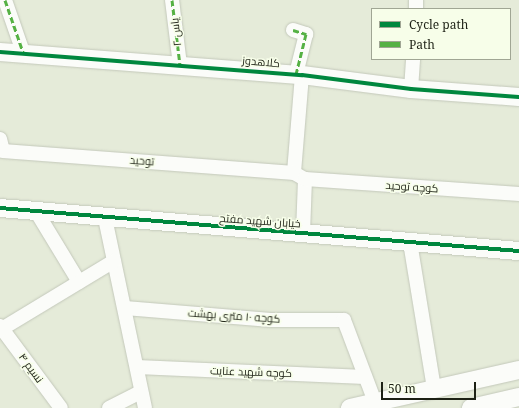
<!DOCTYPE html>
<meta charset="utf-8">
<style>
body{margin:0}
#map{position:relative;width:519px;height:408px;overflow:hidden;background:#e5ebd9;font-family:"Noto Serif",Cairo,serif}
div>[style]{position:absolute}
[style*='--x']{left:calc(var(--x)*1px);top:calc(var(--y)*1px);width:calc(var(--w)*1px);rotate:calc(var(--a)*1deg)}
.roads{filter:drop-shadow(0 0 1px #c3c8ba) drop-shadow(0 0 1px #c3c8ba)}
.minor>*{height:14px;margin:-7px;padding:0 7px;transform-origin:7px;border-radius:7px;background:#fbfcf9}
.tertiary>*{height:18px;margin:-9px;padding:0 9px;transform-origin:9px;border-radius:9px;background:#fbfcf9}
.quiet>*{height:3px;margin-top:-1.5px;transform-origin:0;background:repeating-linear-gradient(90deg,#55b144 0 6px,transparent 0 9px)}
.cycleway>*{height:4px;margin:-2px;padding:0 2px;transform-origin:2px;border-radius:2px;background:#00873e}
span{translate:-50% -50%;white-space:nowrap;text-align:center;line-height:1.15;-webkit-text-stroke:3px #f7fee9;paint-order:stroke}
.street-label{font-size:11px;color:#1d2115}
.legend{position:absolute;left:371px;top:8px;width:140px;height:52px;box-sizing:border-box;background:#f7fee9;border:1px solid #a0a694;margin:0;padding:5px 7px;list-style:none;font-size:12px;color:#1d2115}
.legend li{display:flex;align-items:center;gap:8px;height:20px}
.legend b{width:20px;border:1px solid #a0a694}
.scale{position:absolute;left:381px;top:382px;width:95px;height:18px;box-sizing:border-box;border:2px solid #1d2115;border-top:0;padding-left:5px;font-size:12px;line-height:14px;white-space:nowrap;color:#1d2115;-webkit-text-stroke:3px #f7fee9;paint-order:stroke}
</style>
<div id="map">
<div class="roads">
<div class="minor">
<i style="--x:5;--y:0;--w:55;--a:70.9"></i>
<i style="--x:172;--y:0;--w:65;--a:83"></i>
<i style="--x:416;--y:9;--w:9;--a:-90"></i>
<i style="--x:293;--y:30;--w:14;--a:17"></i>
<i style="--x:306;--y:34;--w:41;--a:104"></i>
<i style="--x:302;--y:75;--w:98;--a:94.7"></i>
<i style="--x:294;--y:173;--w:13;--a:29"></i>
<i style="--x:305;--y:179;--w:54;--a:92.1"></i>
<i style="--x:411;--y:89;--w:30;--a:-86"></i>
<i style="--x:0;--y:139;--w:12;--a:76"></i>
<i style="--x:3;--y:151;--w:292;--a:4.3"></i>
<i style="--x:305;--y:179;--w:215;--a:4"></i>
<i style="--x:36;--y:211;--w:83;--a:58.8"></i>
<i style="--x:105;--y:218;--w:194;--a:78.1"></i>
<i style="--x:410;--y:242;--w:149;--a:80.7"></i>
<i style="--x:125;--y:308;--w:146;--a:4.7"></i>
<i style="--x:271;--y:320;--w:73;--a:0"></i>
<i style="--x:344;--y:320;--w:88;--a:69.3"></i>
<i style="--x:0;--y:326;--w:102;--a:53.4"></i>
<i style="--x:0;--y:330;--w:133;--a:-31.2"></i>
<i style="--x:137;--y:367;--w:228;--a:2.5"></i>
<i style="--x:109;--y:408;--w:36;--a:-27"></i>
</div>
<div class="tertiary">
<i style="--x:0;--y:52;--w:303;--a:4.4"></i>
<i style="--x:302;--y:75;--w:110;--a:7.3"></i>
<i style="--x:411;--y:89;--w:108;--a:4.2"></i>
<i style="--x:0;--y:208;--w:521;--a:4.74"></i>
<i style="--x:350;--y:408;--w:173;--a:-12.7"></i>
<i style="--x:471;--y:408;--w:49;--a:-12.9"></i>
</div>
</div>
<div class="quiet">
<i style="--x:5;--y:0;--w:55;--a:70.9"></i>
<i style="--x:172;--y:0;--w:65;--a:83"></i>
<i style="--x:293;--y:30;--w:14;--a:17"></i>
<i style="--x:306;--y:34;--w:41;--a:104"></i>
</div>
<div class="cycleway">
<i style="--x:0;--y:52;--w:303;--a:4.4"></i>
<i style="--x:302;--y:75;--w:110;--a:7.3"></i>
<i style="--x:411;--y:89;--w:108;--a:4.2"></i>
<i style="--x:0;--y:208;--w:521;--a:4.74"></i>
</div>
<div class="street-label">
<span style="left:176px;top:32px;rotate:-96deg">یاس ۲</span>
<span style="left:261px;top:62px;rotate:5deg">کلاهدوز</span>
<span style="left:142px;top:161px;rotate:4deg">توحید</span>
<span style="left:412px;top:187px;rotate:4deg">کوچه توحید</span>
<span style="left:260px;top:221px;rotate:4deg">خیابان شهید مفتح</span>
<span style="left:234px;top:316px;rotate:4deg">کوچه ۱۰ متری بهشت</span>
<span style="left:31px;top:368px;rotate:54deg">نسیم ۴</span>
<span style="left:251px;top:372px;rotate:2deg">کوچه شهید عنایت</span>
</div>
<ul class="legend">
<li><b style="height:5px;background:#00873e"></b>Cycle path</li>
<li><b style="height:5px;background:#55b144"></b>Path</li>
</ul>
<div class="scale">50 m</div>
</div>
